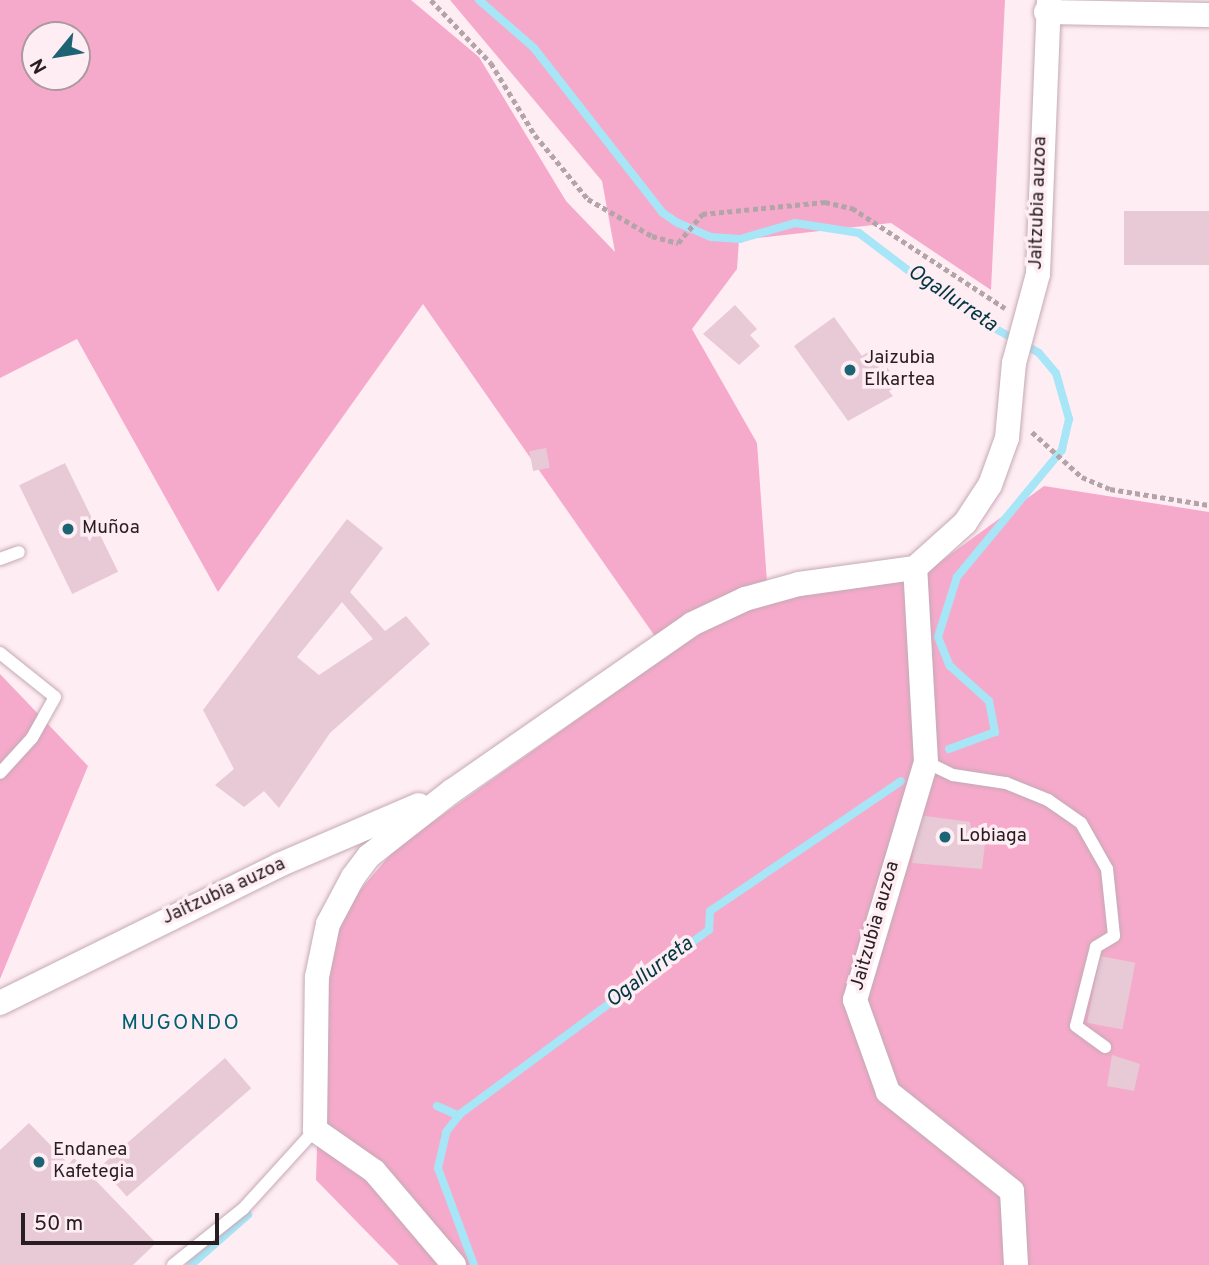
<!DOCTYPE html>
<meta charset="utf-8">
<style>
body{margin:0}
#map{position:relative;width:1209px;height:1265px;overflow:hidden;background:#ffedf4;font-family:Overpass,sans-serif}
div>[style]{position:absolute}
[style*='--x']{left:calc(var(--x)*1px);top:calc(var(--y)*1px);width:calc(var(--w)*1px);rotate:calc(var(--a)*1deg)}
.green>*{inset:0;background:#f6aacb}
.stream>*{height:8px;margin:-4px;padding:0 4px;transform-origin:4px;border-radius:4px;background:#a6e6f6}
.building>*{inset:0;background:#e7cad5;transform-origin:0 0}
.path>*{height:4.5px;margin-top:-2.25px;transform-origin:0;background:repeating-linear-gradient(90deg,#b3a4aa 0 5px,transparent 0 8.5px)}
.roads{filter:drop-shadow(0 0 2px #c5aab5) drop-shadow(0 0 2px #c5aab5)}
.lane>*{height:12px;margin:-6px;padding:0 6px;transform-origin:6px;border-radius:6px;background:#fff}
.street>*{height:24px;margin:-12px;padding:0 12px;transform-origin:12px;border-radius:12px;background:#fff}
.dots>*{width:19px;height:19px;translate:-50% -50%;box-sizing:border-box;border:4px solid #ffedf4;border-radius:50%}
span{translate:-50% -50%;white-space:nowrap;text-align:center;line-height:1.15;-webkit-text-stroke:7px #ffedf4;paint-order:stroke}
.street-label{font-size:19px;color:#281e22}
.poi-label{font-size:19px;color:#281e22}
.left{translate:0 -50%;text-align:left}
.water-label{font-size:21px;color:#003743;font-style:italic}
.neighbourhood-label{font-size:21px;color:#005f71;letter-spacing:2px}
.north{position:absolute;left:21px;top:21px;width:70px;height:70px;box-sizing:border-box;background:#ffedf4;border:2px solid #a99aa0;border-radius:50%;rotate:240deg;font-size:19px;font-weight:700;line-height:28px;text-align:center;color:#281e22}
.north::after{content:'';display:block;margin:auto;width:24px;height:32px;background:#1c6373;clip-path:polygon(50% 0,100% 100%,50% 72%,0 100%)}
.scale{position:absolute;left:21px;top:1213px;width:198px;height:32px;box-sizing:border-box;border:4px solid #281e22;border-top:0;padding-left:9px;font-size:21px;line-height:24px;white-space:nowrap;color:#281e22;-webkit-text-stroke:5px #ffedf4;paint-order:stroke}
</style>
<div id="map">
<div class="green">
<i style="clip-path:polygon(evenodd,0 0,411px 0,479px 57px,566px 201px,615px 252px,602px 181px,450px 0,1005px 0,991px 290px,891px 223px,739px 240px,737px 269px,692px 329px,757px 443px,768px 596px,918px 578px,1044px 486px,1209px 512px,1209px 1265px,399px 1265px,316px 1180px,322px 990px,343px 910px,396px 848px,668px 655px,423px 304px,218px 592px,77px 339px,0 378px,0 0,35px 35px,77px 35px,77px 77px,35px 77px,35px 35px)"></i>
<i style="clip-path:polygon(0 674px,88px 766px,0 979px)"></i>
</div>
<div class="stream">
<i style="--x:479;--y:0;--w:73;--a:41.1"></i>
<i style="--x:534;--y:48;--w:209;--a:52"></i>
<i style="--x:663;--y:213;--w:18;--a:34"></i>
<i style="--x:678;--y:223;--w:36;--a:23"></i>
<i style="--x:711;--y:237;--w:29;--a:4"></i>
<i style="--x:740;--y:239;--w:57;--a:-16.2"></i>
<i style="--x:795;--y:223;--w:65;--a:8.9"></i>
<i style="--x:859;--y:233;--w:121;--a:37.2"></i>
<i style="--x:955;--y:306;--w:96;--a:29.2"></i>
<i style="--x:1039;--y:353;--w:26;--a:50"></i>
<i style="--x:1056;--y:373;--w:48;--a:74.2"></i>
<i style="--x:1069;--y:419;--w:32;--a:103"></i>
<i style="--x:1062;--y:450;--w:165;--a:129.6"></i>
<i style="--x:957;--y:577;--w:63;--a:107.6"></i>
<i style="--x:938;--y:637;--w:31;--a:68"></i>
<i style="--x:950;--y:666;--w:52;--a:41.9"></i>
<i style="--x:989;--y:701;--w:32;--a:79"></i>
<i style="--x:995;--y:732;--w:49;--a:159.7"></i>
<i style="--x:437;--y:1106;--w:24;--a:24"></i>
<i style="--x:191;--y:1265;--w:76;--a:-41.3"></i>
<i style="--x:474;--y:1265;--w:103;--a:-110.4"></i>
<i style="--x:438;--y:1168;--w:37;--a:-77"></i>
<i style="--x:446;--y:1132;--w:23;--a:-52"></i>
<i style="--x:460;--y:1114;--w:310;--a:-36.5"></i>
<i style="--x:709;--y:930;--w:19;--a:-87"></i>
<i style="--x:710;--y:911;--w:231;--a:-34.2"></i>
</div>
<div class="building">
<i style="left:1124px;top:211px;width:85px;height:54px"></i>
<i style="clip-path:polygon(735px 305px,757px 329px,750px 335px,760px 346px,739px 365px,703px 334px)"></i>
<i style="clip-path:polygon(834px 317px,862px 356px,873px 348px,899px 384px,889px 391px,893px 396px,848px 421px,794px 346px)"></i>
<i style="left:546px;top:448px;width:20px;height:17px;rotate:79deg"></i>
<i style="left:65px;top:463px;width:121px;height:51px;rotate:64deg"></i>
<i style="clip-path:polygon(evenodd,347px 519px,383px 548px,350px 592px,385px 631px,406px 616px,430px 644px,330px 733px,279px 808px,264px 791px,244px 807px,215px 785px,234px 769px,203px 710px,347px 519px,342px 602px,373px 639px,319px 675px,297px 657px,342px 602px)"></i>
<i style="clip-path:polygon(918px 815px,970px 822px,974px 843px,985px 844px,982px 869px,912px 863px)"></i>
<i style="left:1100px;top:956px;width:36px;height:68px;rotate:11deg"></i>
<i style="clip-path:polygon(1112px 1055px,1140px 1064px,1134px 1091px,1107px 1086px)"></i>
<i style="left:225px;top:1058px;width:40px;height:165px;rotate:49deg"></i>
<i style="clip-path:polygon(29px 1123px,69px 1164px,74px 1158px,156px 1243px,133px 1265px,0 1265px,0 1150px)"></i>
</div>
<div class="path">
<i style="--x:431;--y:0;--w:87;--a:46.4"></i>
<i style="--x:491;--y:63;--w:84;--a:58.6"></i>
<i style="--x:535;--y:135;--w:83;--a:50.4"></i>
<i style="--x:588;--y:199;--w:74;--a:30"></i>
<i style="--x:652;--y:236;--w:27;--a:15"></i>
<i style="--x:678;--y:243;--w:38;--a:-50"></i>
<i style="--x:702;--y:214;--w:124;--a:-5.6"></i>
<i style="--x:825;--y:202;--w:28;--a:13"></i>
<i style="--x:852;--y:208;--w:183;--a:33.2"></i>
<i style="--x:1032;--y:432;--w:67;--a:42"></i>
<i style="--x:1082;--y:477;--w:30;--a:23"></i>
<i style="--x:1110;--y:489;--w:100;--a:9.2"></i>
</div>
<div class="roads">
<div class="lane">
<i style="--x:0;--y:559;--w:20;--a:-20"></i>
<i style="--x:0;--y:653;--w:70;--a:38.7"></i>
<i style="--x:55;--y:697;--w:47;--a:119.3"></i>
<i style="--x:32;--y:738;--w:47;--a:132.4"></i>
<i style="--x:926;--y:762;--w:30;--a:26"></i>
<i style="--x:953;--y:775;--w:54;--a:8.6"></i>
<i style="--x:1006;--y:783;--w:45;--a:22"></i>
<i style="--x:1048;--y:800;--w:40;--a:34.9"></i>
<i style="--x:1081;--y:823;--w:53;--a:60.5"></i>
<i style="--x:1107;--y:869;--w:67;--a:84"></i>
<i style="--x:1114;--y:936;--w:21;--a:149"></i>
<i style="--x:1096;--y:947;--w:81;--a:104.2"></i>
<i style="--x:1076;--y:1026;--w:36;--a:36"></i>
<i style="--x:173;--y:1265;--w:90;--a:-38.7"></i>
<i style="--x:243;--y:1209;--w:107;--a:-47.7"></i>
</div>
<div class="street">
<i style="--x:1046;--y:12;--w:163;--a:1.1"></i>
<i style="--x:0;--y:1003;--w:311;--a:-26.3"></i>
<i style="--x:279;--y:865;--w:152;--a:-23.2"></i>
<i style="--x:454;--y:1265;--w:123;--a:-130.4"></i>
<i style="--x:374;--y:1171;--w:72;--a:-145.2"></i>
<i style="--x:315;--y:1130;--w:153;--a:-89.3"></i>
<i style="--x:317;--y:977;--w:54;--a:-78.3"></i>
<i style="--x:328;--y:924;--w:53;--a:-62"></i>
<i style="--x:353;--y:877;--w:26;--a:-53"></i>
<i style="--x:369;--y:856;--w:105;--a:-38.1"></i>
<i style="--x:452;--y:791;--w:292;--a:-34.8"></i>
<i style="--x:692;--y:624;--w:59;--a:-25.3"></i>
<i style="--x:745;--y:599;--w:56;--a:-15.5"></i>
<i style="--x:799;--y:584;--w:117;--a:-7.9"></i>
<i style="--x:1016;--y:1265;--w:74;--a:-93.1"></i>
<i style="--x:1012;--y:1191;--w:159;--a:-141.4"></i>
<i style="--x:888;--y:1092;--w:98;--a:-109.7"></i>
<i style="--x:855;--y:1000;--w:248;--a:-73.4"></i>
<i style="--x:926;--y:762;--w:194;--a:-93.2"></i>
<i style="--x:915;--y:568;--w:67;--a:-42"></i>
<i style="--x:965;--y:523;--w:45;--a:-56.7"></i>
<i style="--x:990;--y:485;--w:50;--a:-70.1"></i>
<i style="--x:1007;--y:438;--w:75;--a:-84.7"></i>
<i style="--x:1014;--y:363;--w:92;--a:-74.9"></i>
<i style="--x:1038;--y:274;--w:274;--a:-87.7"></i>
</div>
</div>
<div class="dots">
<i style="left:850px;top:370px;background:#1c6373"></i>
<i style="left:68px;top:529px;background:#1c6373"></i>
<i style="left:945px;top:837px;background:#1c6373"></i>
<i style="left:39px;top:1162px;background:#1c6373"></i>
</div>
<div class="street-label">
<span style="left:1039px;top:203px;rotate:-88deg">Jaitzubia auzoa</span>
<span style="left:224px;top:892px;rotate:-25deg">Jaitzubia auzoa</span>
<span style="left:876px;top:926px;rotate:-74deg">Jaitzubia auzoa</span>
</div>
<div class="poi-label">
<span class="left" style="left:864px;top:370px">Jaizubia<br>Elkartea</span>
<span class="left" style="left:82px;top:529px">Muñoa</span>
<span class="left" style="left:959px;top:837px">Lobiaga</span>
<span class="left" style="left:53px;top:1162px">Endanea<br>Kafetegia</span>
</div>
<div class="water-label">
<span style="left:952px;top:299px;rotate:34deg">Ogallurreta</span>
<span style="left:650px;top:973px;rotate:-37deg">Ogallurreta</span>
</div>
<div class="neighbourhood-label">
<span style="left:181px;top:1024px">MUGONDO</span>
</div>
<div class="north">N</div>
<div class="scale">50 m</div>
</div>
